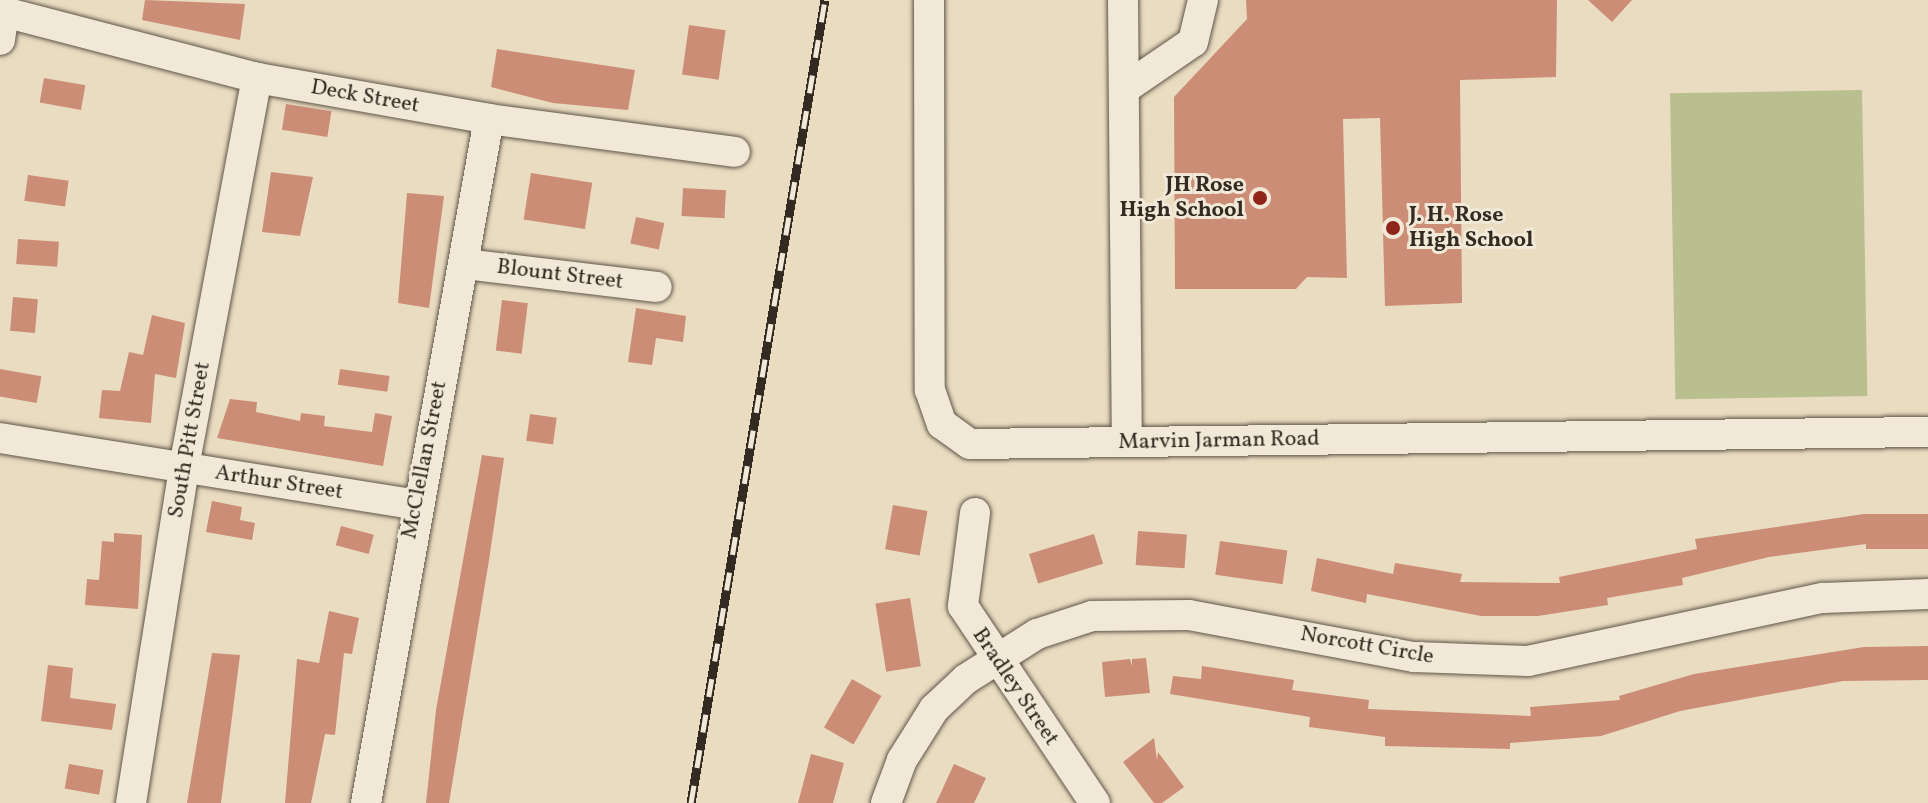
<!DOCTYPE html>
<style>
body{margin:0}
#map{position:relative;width:1928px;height:803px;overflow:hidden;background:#e9dcc1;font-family:Vollkorn,serif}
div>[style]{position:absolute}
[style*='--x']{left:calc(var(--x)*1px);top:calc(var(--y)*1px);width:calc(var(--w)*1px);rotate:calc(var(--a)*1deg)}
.green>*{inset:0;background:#babf90;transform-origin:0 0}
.building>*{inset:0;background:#cc8d76;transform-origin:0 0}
.roads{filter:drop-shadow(0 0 2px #605649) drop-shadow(0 0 2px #605649)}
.minor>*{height:30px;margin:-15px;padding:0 15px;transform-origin:15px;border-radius:15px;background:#f1e8d7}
.rail>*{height:9px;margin-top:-4.5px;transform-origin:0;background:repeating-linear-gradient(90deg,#f1e8d7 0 18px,#332a21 0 36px);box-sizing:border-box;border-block:2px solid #332a21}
.dots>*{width:22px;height:22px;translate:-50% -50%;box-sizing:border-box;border:4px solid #f1e8d7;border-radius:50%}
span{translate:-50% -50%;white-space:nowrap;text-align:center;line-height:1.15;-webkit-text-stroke:6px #f1e8d7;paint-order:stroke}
.street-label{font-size:22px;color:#332a21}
.poi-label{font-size:22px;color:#332a21;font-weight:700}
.right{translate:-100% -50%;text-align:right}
.left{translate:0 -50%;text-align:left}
</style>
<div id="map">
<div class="green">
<i style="left:1862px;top:90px;width:306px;height:192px;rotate:89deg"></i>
</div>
<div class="building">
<i style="clip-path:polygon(145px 0,245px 4px,240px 40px,142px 20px)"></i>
<i style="clip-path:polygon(1246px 0,1557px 0,1556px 77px,1460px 80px,1462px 303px,1385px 306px,1380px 118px,1343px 119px,1347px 278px,1307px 277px,1296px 289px,1175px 289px,1174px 97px,1247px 19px)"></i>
<i style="clip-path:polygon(1588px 0,1632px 0,1612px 22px)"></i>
<i style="left:689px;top:25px;width:37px;height:50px;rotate:8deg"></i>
<i style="clip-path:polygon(497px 49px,635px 70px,628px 110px,553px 103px,491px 87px)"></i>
<i style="left:44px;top:78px;width:42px;height:25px;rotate:10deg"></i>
<i style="left:286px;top:104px;width:46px;height:26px;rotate:9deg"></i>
<i style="clip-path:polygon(271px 172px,313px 177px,300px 236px,262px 232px)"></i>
<i style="left:531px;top:173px;width:62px;height:47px;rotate:9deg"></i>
<i style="left:28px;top:175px;width:41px;height:26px;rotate:8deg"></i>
<i style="left:683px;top:188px;width:43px;height:28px;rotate:3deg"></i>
<i style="clip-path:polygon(407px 193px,444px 196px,429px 308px,398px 303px)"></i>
<i style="left:636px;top:217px;width:29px;height:27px;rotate:12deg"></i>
<i style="left:18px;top:239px;width:41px;height:25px;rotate:4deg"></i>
<i style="left:13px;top:297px;width:25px;height:34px;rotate:5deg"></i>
<i style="left:502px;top:300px;width:26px;height:51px;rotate:7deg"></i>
<i style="clip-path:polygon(636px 308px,686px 316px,683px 342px,656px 338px,652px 365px,628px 362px)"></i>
<i style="clip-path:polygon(152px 315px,185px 323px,176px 378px,155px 374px,151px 423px,99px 418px,102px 390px,120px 391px,129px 352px,143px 355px)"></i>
<i style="left:0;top:369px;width:42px;height:27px;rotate:10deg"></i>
<i style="left:340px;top:369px;width:50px;height:16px;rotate:8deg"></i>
<i style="clip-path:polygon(230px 399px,257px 402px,256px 412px,300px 421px,301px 413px,325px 416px,324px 426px,372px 432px,375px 413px,392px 416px,383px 466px,217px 438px)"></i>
<i style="left:530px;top:414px;width:27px;height:27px;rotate:8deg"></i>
<i style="clip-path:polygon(482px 455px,504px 458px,489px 560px,449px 803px,426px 803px,436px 710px)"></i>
<i style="clip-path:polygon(212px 501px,242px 507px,240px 520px,255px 523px,252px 540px,206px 532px)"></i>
<i style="left:893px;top:505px;width:35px;height:45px;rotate:10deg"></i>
<i style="clip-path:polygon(1864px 514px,1928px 514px,1928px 549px,1866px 549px,1866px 544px,1769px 557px,1682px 578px,1683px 585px,1607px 598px,1608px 605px,1538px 616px,1481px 616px,1367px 594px,1366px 603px,1311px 591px,1317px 558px,1393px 574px,1395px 563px,1462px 574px,1460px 582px,1560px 583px,1559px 577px,1697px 549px,1695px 539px)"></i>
<i style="left:341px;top:526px;width:34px;height:20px;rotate:15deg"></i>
<i style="left:1138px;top:531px;width:49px;height:34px;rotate:4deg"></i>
<i style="clip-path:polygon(114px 533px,142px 535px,138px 609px,85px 605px,87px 579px,99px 580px,102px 541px,114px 542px)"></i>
<i style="left:1094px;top:534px;width:31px;height:68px;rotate:73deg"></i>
<i style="left:1220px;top:541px;width:68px;height:34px;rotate:8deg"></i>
<i style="left:910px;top:598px;width:69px;height:35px;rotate:81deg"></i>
<i style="clip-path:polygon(329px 611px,359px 618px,352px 654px,344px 653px,335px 735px,325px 734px,311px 803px,285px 803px,297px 659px,319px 663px)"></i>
<i style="clip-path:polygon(1928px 646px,1928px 680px,1843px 681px,1680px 711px,1601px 736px,1510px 743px,1510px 749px,1385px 746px,1385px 737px,1309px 727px,1310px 717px,1170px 694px,1173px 676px,1201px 679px,1202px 666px,1294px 680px,1292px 690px,1369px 700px,1368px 709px,1531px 716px,1530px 707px,1620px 700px,1619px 696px,1694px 674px,1864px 647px)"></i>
<i style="clip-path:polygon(212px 653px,240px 655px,221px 803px,187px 803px)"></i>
<i style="clip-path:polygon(1146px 658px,1150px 693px,1105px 697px,1102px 662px,1130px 659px,1132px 666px,1132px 659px)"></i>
<i style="clip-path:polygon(48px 665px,73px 668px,70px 698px,116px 704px,112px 730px,41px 721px)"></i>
<i style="left:852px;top:679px;width:34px;height:56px;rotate:30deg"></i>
<i style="clip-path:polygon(1154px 738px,1157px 760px,1158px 752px,1184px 787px,1162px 803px,1154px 803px,1123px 762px)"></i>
<i style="clip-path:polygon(811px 754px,844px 763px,833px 803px,798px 803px)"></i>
<i style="left:69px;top:764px;width:35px;height:25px;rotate:10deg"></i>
<i style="clip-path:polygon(954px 764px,986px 778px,974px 803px,936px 803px)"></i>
</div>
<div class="roads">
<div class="minor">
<i style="--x:929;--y:0;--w:390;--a:89.9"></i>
<i style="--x:930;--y:390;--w:36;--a:71"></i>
<i style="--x:942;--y:424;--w:34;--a:36"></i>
<i style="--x:970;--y:444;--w:958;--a:-0.72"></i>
<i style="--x:1123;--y:0;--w:442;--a:89.5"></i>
<i style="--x:0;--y:11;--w:266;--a:14.6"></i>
<i style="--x:257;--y:78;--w:236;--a:10"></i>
<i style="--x:489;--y:119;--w:248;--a:7.6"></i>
<i style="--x:0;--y:40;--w:28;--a:-82"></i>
<i style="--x:1124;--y:89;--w:83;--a:-34.3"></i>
<i style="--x:1193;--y:42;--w:43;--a:-76.6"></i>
<i style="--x:464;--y:264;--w:194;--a:6.8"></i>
<i style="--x:0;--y:438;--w:421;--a:9.1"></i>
<i style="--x:975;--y:513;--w:94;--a:97.4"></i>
<i style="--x:963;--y:606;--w:237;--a:56.2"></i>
<i style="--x:131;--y:803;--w:340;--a:-81"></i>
<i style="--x:184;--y:467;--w:396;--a:-79.4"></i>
<i style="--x:366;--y:803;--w:695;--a:-79.81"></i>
<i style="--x:886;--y:803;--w:46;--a:-69.6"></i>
<i style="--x:902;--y:760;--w:60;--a:-57.9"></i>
<i style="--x:934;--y:709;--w:44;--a:-43.2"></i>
<i style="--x:966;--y:679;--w:84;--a:-32.4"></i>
<i style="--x:1037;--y:634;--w:58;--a:-18.1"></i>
<i style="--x:1092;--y:616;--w:97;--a:-0.6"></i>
<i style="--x:1189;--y:615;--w:229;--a:10.6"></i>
<i style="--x:1414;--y:657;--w:114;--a:2"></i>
<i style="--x:1528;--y:661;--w:302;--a:-12.1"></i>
<i style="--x:1823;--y:598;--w:105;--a:-2.2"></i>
</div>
</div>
<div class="rail">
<i style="--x:691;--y:803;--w:814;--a:-80.53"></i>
</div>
<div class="dots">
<i style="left:1260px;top:198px;background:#8f2418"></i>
<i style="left:1393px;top:228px;background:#8f2418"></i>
</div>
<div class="street-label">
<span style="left:365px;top:97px;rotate:10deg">Deck Street</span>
<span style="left:560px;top:275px;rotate:7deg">Blount Street</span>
<span style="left:190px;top:440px;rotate:-80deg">South Pitt Street</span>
<span style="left:1219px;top:441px;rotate:-1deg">Marvin Jarman Road</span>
<span style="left:425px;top:460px;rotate:-79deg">McClellan Street</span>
<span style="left:279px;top:483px;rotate:9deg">Arthur Street</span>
<span style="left:1367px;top:646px;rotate:10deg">Norcott Circle</span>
<span style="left:1015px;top:687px;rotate:56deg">Bradley Street</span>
</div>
<div class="poi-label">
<span class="right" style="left:1244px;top:198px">JH Rose<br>High School</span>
<span class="left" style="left:1409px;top:228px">J. H. Rose<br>High School</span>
</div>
</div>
